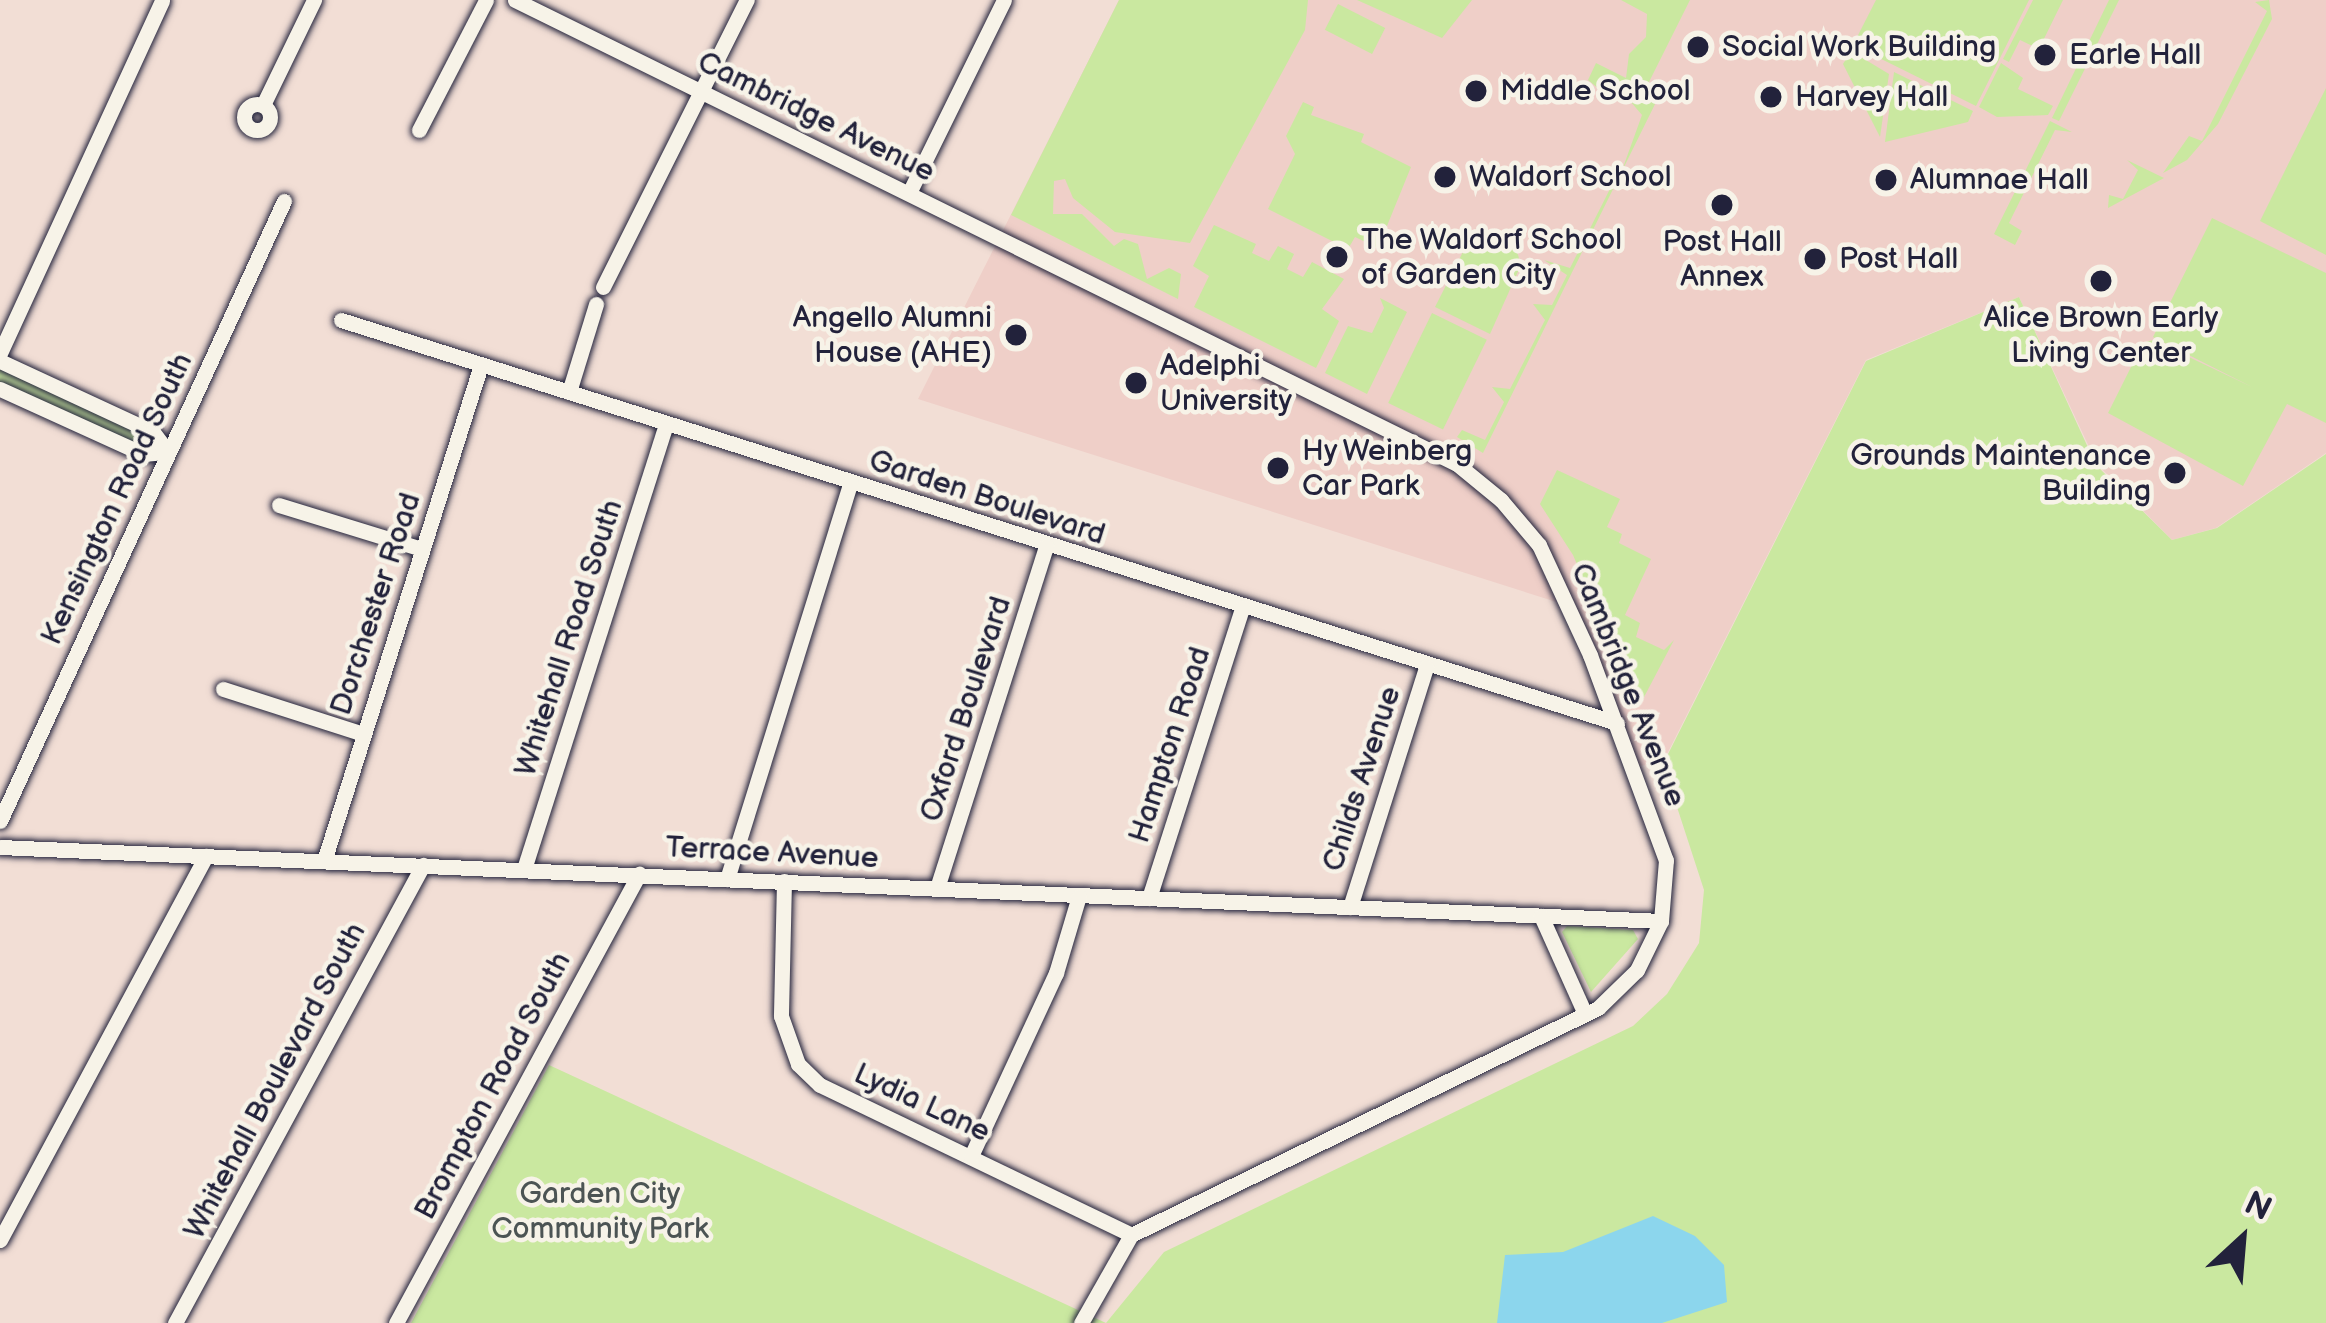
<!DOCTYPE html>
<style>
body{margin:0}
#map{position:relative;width:2326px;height:1323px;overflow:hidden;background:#f2ded5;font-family:"Balsamiq Sans",sans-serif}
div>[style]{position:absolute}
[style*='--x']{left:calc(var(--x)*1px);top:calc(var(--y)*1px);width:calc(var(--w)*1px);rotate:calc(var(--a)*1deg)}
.built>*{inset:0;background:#efcfc8}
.green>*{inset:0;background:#cae8a0;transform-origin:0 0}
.water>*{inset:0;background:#8cd6ed}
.roads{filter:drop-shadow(0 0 3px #22223b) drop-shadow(0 0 3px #22223b)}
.street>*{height:15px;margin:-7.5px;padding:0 7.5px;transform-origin:7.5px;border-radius:7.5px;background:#f7f3e8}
.street>.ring{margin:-7.5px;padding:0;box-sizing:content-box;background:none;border:15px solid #f7f3e8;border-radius:50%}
.dots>*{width:33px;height:33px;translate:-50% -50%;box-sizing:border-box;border:6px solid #f7f3e8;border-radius:50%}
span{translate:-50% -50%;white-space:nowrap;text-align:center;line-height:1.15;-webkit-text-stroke:9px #f7f3e8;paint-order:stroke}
.poi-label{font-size:30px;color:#22223b}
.left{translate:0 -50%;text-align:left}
.right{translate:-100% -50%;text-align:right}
.street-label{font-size:30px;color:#22223b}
.park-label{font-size:30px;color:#4c5454}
.north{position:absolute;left:2182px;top:1179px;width:120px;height:120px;-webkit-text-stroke:9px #f7f3e8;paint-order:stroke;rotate:26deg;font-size:33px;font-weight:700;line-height:48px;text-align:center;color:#22223b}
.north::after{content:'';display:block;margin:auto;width:42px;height:54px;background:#22223b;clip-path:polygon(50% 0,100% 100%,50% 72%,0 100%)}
</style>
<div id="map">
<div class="built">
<i style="clip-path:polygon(1119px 0,2326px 0,2326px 453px,2216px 528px,2172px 540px,2097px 464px,2019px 297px,1866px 360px,1662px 764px,1634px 766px,1569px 606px,918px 399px)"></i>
</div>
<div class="green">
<i style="clip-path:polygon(1119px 0,1308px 0,1305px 30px,1190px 243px,1115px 232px,1073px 198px,1065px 179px,1054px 181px,1053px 214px,1082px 214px,1114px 246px,1124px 239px,1138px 244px,1147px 279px,1169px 268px,1181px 274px,1178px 299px,1011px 215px)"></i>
<i style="clip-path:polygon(1357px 0,1472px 0,1442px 38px)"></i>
<i style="clip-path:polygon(1621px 0,1690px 0,1648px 84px,1661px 92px,1621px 173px,1642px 115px,1624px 94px,1626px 80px,1611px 99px,1588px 80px,1596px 63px,1626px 78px,1629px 54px,1646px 37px,1647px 14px)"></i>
<i style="clip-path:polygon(1876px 0,2029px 0,1976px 106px,1853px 45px)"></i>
<i style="clip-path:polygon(2033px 0,2063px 0,2039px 49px,2020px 40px,2009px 62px,2003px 59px)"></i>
<i style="clip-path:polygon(2109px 0,2119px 0,2059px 121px,2052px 118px)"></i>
<i style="clip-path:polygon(2269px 0,2272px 19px,2218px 124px,2187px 160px,2163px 173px,2189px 136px,2202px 141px,2267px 11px,2255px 2px)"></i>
<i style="left:1338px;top:4px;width:53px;height:29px;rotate:27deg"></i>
<i style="clip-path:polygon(1851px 51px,1889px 74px,1880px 137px,1843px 64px)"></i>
<i style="clip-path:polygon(2001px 63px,2023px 78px,2018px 89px,2053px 106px,2048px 115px,1997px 117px,1979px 107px)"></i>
<i style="clip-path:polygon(1894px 72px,1973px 111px,1968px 122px,1885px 142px)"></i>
<i style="clip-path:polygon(2326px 88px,2326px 255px,2260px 221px)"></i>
<i style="clip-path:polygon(1303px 102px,1314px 107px,1311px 115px,1364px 134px,1361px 142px,1411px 167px,1378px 248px,1355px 237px,1348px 249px,1268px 209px,1295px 154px,1286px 136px)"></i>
<i style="clip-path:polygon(2050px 121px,2072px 132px,2055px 130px,2009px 223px,2022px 231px,2015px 245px,1994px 234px)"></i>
<i style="clip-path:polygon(2127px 160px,2164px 178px,2108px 208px,2109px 195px,2123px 199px,2138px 170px)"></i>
<i style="clip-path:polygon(1616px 177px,1618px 179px,1483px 453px,1457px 437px,1462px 430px,1485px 440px,1504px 402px,1492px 387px,1510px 389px,1545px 320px,1533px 304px,1552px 305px,1567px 275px,1544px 260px,1570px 268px)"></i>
<i style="clip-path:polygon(2212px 218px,2326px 273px,2326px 423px,2287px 404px,2243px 486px,2108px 413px,2143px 343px,2153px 340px,2252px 387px,2153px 337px)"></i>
<i style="clip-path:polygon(1214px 225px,1256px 244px,1252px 253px,1269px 261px,1278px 246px,1294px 254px,1287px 269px,1303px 277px,1312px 262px,1344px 279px,1322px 309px,1339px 321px,1316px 368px,1194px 307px,1209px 276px,1193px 266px)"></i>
<i style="clip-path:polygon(1493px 233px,1515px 245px,1521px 265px,1490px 334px,1435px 307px,1467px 244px)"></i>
<i style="clip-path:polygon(2019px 297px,2096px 465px,2172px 540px,2217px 528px,2326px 454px,2326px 1323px,411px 1323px,549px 1065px,1106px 1323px,1164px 1252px,1633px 1026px,1667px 994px,1699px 943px,1704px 890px,1663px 764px,1866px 361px)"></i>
<i style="clip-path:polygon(1380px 298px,1407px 312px,1367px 394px,1325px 373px,1348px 326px,1372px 333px,1384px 308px)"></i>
<i style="left:1432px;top:313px;width:61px;height:100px;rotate:26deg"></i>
<i style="clip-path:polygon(0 361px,153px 432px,168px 452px,143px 454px,0 389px)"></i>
<i style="clip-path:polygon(1557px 470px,1620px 499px,1607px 527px,1622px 534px,1619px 543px,1651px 559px,1625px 615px,1640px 623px,1636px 637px,1664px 650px,1674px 640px,1643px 699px,1634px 699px,1573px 555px,1540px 504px)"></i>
<i style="clip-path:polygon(1567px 926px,1633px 930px,1638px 939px,1591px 992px,1562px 932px)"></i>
</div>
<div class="water">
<i style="clip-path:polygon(1653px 1216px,1695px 1236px,1724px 1265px,1727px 1302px,1662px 1323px,1497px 1323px,1505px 1255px,1563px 1252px)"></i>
</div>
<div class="roads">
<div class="street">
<i style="--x:515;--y:0;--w:1050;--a:26.22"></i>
<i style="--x:1457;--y:464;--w:57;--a:39.3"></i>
<i style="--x:1501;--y:500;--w:59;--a:49.8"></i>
<i style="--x:1539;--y:545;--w:121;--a:65.1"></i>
<i style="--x:1590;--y:655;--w:219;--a:69.7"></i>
<i style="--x:1666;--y:860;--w:61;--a:94.7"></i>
<i style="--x:1661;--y:921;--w:55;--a:116.1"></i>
<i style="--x:1637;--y:970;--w:54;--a:135.7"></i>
<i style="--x:1598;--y:1008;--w:519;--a:154.08"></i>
<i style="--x:1131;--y:1235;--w:101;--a:119.6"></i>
<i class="ring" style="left:244px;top:104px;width:11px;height:11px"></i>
<i style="--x:263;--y:105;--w:117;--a:-64.1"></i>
<i style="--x:419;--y:130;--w:146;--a:-62.7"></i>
<i style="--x:909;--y:193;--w:215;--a:-63.8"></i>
<i style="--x:603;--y:287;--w:321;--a:-63.4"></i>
<i style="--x:341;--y:320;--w:1338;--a:17.53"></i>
<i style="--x:0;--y:353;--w:388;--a:-65.3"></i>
<i style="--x:0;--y:361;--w:169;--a:24.9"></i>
<i style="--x:153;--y:432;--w:25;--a:53"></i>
<i style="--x:0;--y:389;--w:157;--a:24.4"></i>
<i style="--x:143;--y:454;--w:25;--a:-5"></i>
<i style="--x:569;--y:392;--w:92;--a:-72.9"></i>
<i style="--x:279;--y:505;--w:150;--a:17.1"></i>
<i style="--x:223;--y:689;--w:147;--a:17.8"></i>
<i style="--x:0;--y:821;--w:682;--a:-65.39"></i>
<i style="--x:0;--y:847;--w:1663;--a:2.55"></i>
<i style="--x:324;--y:861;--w:520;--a:-72.44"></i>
<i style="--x:524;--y:869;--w:467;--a:-72.3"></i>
<i style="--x:727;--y:879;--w:415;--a:-72.7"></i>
<i style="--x:784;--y:881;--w:135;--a:91.3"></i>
<i style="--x:781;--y:1016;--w:51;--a:70.5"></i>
<i style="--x:798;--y:1064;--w:30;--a:44"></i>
<i style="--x:820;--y:1085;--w:345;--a:25.7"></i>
<i style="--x:937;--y:888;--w:359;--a:-72.3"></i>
<i style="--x:1149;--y:898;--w:305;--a:-72.2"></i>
<i style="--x:1350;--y:907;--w:252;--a:-72.4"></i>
<i style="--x:1541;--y:916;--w:107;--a:65.8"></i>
<i style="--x:971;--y:1156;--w:202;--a:-65.1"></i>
<i style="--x:1056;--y:973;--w:80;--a:-73.4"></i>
<i style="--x:0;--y:1240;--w:436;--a:-61.8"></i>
<i style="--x:175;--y:1323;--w:521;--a:-61.57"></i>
<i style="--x:396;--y:1323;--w:511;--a:-61.58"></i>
</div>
</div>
<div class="dots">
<i style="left:1698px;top:47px;background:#22223b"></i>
<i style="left:2045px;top:55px;background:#22223b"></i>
<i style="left:1476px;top:91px;background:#22223b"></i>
<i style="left:1771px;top:97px;background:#22223b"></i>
<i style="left:1445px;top:177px;background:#22223b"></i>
<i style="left:1886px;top:180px;background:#22223b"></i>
<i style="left:1722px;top:205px;background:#22223b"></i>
<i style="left:1337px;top:257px;background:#22223b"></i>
<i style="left:1815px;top:259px;background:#22223b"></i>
<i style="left:2101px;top:281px;background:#22223b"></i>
<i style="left:1016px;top:335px;background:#22223b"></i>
<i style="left:1136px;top:383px;background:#22223b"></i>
<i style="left:1278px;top:468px;background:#22223b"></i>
<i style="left:2175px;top:473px;background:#22223b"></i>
</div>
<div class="poi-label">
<span class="left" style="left:1722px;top:47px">Social Work Building</span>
<span class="left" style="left:2069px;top:55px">Earle Hall</span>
<span class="left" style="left:1500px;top:91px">Middle School</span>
<span class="left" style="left:1795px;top:97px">Harvey Hall</span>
<span class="left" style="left:1469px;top:177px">Waldorf School</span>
<span class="left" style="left:1910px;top:180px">Alumnae Hall</span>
<span class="left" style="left:1361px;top:257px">The Waldorf School<br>of Garden City</span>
<span style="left:1722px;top:259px">Post Hall<br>Annex</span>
<span class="left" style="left:1839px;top:259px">Post Hall</span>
<span class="right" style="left:992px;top:335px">Angello Alumni<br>House (AHE)</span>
<span style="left:2101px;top:335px">Alice Brown Early<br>Living Center</span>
<span class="left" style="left:1160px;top:383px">Adelphi<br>University</span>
<span class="left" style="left:1302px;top:468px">Hy Weinberg<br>Car Park</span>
<span class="right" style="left:2151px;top:473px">Grounds Maintenance<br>Building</span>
</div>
<div class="street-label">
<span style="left:816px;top:117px;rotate:26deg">Cambridge Avenue</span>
<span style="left:987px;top:498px;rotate:18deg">Garden Boulevard</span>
<span style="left:117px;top:499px;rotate:-65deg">Kensington Road South</span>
<span style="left:376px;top:604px;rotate:-72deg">Dorchester Road</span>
<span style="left:569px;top:638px;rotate:-72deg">Whitehall Road South</span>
<span style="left:1628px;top:685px;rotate:68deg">Cambridge Avenue</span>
<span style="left:966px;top:709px;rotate:-72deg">Oxford Boulevard</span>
<span style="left:1170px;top:745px;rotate:-72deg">Hampton Road</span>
<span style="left:1362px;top:779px;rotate:-72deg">Childs Avenue</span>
<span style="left:772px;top:853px;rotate:3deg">Terrace Avenue</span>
<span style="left:275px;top:1081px;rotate:-62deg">Whitehall Boulevard South</span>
<span style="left:493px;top:1086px;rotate:-62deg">Brompton Road South</span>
<span style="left:922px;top:1103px;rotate:25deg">Lydia Lane</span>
</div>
<div class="park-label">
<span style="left:600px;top:1211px">Garden City<br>Community Park</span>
</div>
<div class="north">N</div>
</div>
